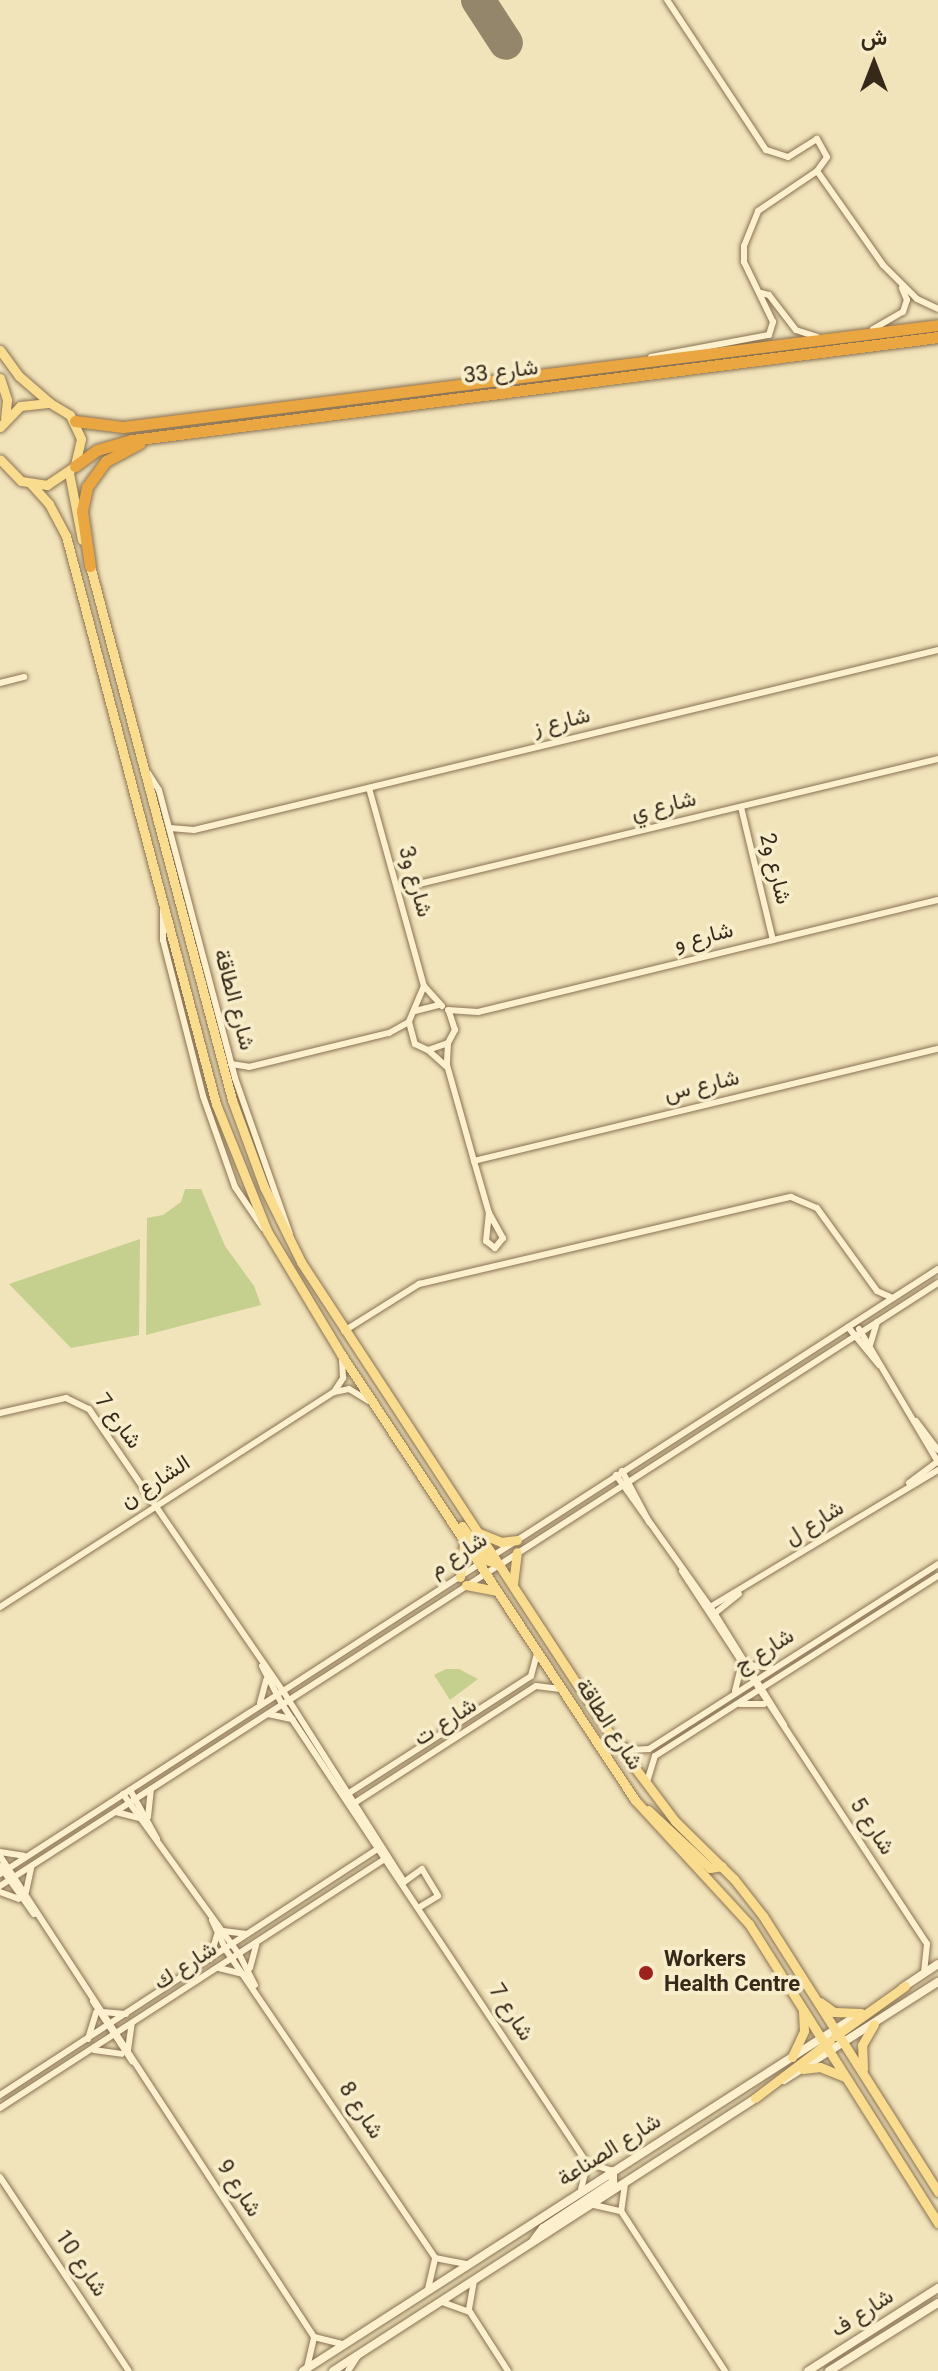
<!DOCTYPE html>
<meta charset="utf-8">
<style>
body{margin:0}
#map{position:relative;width:938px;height:2371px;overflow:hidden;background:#f1e3ba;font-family:Georgia,Vazirmatn,serif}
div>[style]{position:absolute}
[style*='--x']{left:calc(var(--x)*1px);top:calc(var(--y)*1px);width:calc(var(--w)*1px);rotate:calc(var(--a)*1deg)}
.green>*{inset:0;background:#c5d08e}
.runway>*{height:34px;margin:-17px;padding:0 17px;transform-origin:17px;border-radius:17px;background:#94866a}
.roads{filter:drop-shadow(0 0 2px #897253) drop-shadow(0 0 2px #897253)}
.street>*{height:6px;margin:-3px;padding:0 3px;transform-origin:3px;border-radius:3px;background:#fcf0ce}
.secondary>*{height:8px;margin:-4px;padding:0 4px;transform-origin:4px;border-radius:4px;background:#fcf0ce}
.primary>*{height:9px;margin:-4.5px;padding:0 4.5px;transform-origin:4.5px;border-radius:4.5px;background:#f9dc8d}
.highway>*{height:11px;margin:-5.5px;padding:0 5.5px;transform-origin:5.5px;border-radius:5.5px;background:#eaa741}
.dots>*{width:22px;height:22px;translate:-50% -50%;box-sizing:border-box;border:4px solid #f8edca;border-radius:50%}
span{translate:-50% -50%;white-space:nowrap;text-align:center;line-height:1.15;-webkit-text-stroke:7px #f8edca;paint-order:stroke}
.street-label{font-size:22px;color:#37291a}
.poi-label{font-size:22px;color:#37291a;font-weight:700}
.left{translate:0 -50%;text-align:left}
.north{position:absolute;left:834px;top:24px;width:80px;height:80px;-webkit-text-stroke:6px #f8edca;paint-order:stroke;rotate:0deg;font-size:22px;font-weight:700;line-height:32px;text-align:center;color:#37291a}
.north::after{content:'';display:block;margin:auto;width:28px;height:36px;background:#37291a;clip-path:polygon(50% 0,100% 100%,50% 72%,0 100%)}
</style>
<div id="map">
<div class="green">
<i style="clip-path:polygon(185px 1189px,201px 1189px,225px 1246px,254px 1286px,261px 1305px,146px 1335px,147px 1218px,163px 1215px,181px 1202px)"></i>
<i style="clip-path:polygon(140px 1239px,139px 1335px,71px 1348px,9px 1284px)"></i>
<i style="clip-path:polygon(446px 1669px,459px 1669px,478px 1679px,450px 1700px,434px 1675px)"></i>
</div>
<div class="runway">
<i style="--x:478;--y:0;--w:51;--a:56.9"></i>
</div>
<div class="roads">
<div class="street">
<i style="--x:817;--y:171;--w:115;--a:54.9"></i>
<i style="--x:883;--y:265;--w:48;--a:45"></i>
<i style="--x:917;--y:299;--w:23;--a:25"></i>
<i style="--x:761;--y:293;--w:8;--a:14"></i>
<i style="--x:769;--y:295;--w:44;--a:52.4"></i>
<i style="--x:796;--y:330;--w:22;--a:18"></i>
<i style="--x:873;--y:329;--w:34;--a:-30"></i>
<i style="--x:903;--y:312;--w:13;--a:-72"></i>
<i style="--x:907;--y:300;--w:13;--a:-113"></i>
<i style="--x:651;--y:357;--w:120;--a:-10.6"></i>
<i style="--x:769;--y:335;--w:14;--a:-73"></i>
<i style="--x:773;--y:322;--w:67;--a:-115.8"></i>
<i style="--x:744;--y:262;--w:16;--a:-90"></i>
<i style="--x:744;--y:246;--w:38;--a:-68"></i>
<i style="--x:758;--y:211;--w:71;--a:-34.1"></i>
<i style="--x:817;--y:171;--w:17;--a:-54"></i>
<i style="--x:827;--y:157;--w:21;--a:-119"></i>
<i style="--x:817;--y:139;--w:34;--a:148"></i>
<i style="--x:788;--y:157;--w:23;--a:-162"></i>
<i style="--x:766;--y:150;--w:180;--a:-123.4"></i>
<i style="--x:0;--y:683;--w:25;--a:-14"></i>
<i style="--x:148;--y:773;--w:20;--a:57"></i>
<i style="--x:159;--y:790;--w:298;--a:75.2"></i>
<i style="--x:235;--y:1078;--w:165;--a:70.6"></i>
<i style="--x:369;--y:788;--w:205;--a:74.5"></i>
<i style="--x:424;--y:986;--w:27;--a:48"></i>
<i style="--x:741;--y:807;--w:137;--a:76.5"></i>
<i style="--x:170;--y:828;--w:24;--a:5"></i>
<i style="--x:194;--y:830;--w:765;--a:-13.6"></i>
<i style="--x:398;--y:889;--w:555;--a:-13.54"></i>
<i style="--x:163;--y:911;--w:29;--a:90"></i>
<i style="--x:163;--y:940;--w:161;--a:75.6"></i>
<i style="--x:203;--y:1096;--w:96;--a:70.6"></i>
<i style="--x:235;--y:1187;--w:50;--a:55.7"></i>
<i style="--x:424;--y:986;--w:39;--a:113"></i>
<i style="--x:409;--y:1022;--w:23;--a:75"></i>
<i style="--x:415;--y:1044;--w:14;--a:25"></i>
<i style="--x:428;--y:1050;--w:21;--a:-19"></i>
<i style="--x:448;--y:1043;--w:15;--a:-62"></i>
<i style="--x:455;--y:1030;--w:20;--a:-108"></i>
<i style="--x:448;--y:1010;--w:30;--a:4"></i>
<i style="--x:478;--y:1012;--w:473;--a:-13.7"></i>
<i style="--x:415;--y:1011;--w:25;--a:-14"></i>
<i style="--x:448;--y:1043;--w:22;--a:93"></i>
<i style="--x:447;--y:1065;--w:100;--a:74.3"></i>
<i style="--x:474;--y:1161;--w:54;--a:73.9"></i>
<i style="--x:489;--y:1213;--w:29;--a:61"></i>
<i style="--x:503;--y:1238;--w:13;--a:129"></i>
<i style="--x:495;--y:1248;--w:11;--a:-142"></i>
<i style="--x:486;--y:1241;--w:28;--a:-84"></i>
<i style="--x:428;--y:1050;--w:24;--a:42"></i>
<i style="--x:231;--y:1064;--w:18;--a:9"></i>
<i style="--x:249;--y:1067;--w:144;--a:-13.7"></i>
<i style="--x:389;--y:1033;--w:23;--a:-29"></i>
<i style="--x:474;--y:1161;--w:477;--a:-13.6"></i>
<i style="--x:848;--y:1327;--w:49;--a:50.8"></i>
<i style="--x:859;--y:1329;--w:155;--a:59.3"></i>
<i style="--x:344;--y:1331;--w:89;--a:-32.1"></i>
<i style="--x:419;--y:1284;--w:382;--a:-13.2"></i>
<i style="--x:791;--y:1197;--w:28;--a:23"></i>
<i style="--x:817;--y:1208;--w:102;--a:54.1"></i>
<i style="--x:877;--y:1291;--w:17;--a:24"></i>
<i style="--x:870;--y:1345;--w:24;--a:-73"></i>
<i style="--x:334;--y:1392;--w:17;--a:-57"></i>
<i style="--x:343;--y:1378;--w:20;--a:-93"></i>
<i style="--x:0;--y:1413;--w:68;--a:-12.8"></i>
<i style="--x:66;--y:1398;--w:25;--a:26"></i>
<i style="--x:89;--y:1409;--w:342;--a:55.5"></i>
<i style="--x:283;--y:1691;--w:226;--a:57.6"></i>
<i style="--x:916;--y:1421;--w:36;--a:53"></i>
<i style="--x:622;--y:1471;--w:58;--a:62.1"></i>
<i style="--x:616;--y:1475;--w:171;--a:54.5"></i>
<i style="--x:715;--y:1614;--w:131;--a:58.1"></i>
<i style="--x:909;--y:1483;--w:36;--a:-37"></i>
<i style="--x:491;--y:1557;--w:532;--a:-32.79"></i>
<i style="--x:682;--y:1571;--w:446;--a:56.7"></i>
<i style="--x:927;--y:1944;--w:29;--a:96"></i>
<i style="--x:0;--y:1607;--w:397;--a:-32.8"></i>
<i style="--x:334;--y:1392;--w:15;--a:-11"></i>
<i style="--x:349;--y:1389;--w:23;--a:31"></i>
<i style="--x:710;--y:1607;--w:266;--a:-31"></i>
<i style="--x:714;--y:1614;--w:32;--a:-39"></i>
<i style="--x:748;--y:1665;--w:23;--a:7"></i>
<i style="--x:262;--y:1666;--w:43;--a:62.2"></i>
<i style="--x:282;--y:1704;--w:551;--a:56.4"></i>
<i style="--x:587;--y:2163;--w:27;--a:17"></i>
<i style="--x:735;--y:1691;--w:25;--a:-76"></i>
<i style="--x:260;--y:1703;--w:24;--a:-75"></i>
<i style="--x:740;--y:1704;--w:24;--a:0"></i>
<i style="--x:268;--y:1714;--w:25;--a:12"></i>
<i style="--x:618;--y:1742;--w:15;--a:32"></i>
<i style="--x:631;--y:1750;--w:18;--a:-3"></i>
<i style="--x:649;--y:1749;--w:343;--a:-32.6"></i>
<i style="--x:647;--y:1782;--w:27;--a:-73"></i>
<i style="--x:655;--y:1756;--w:335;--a:-32.5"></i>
<i style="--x:130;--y:1790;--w:56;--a:61.1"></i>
<i style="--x:349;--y:1793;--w:216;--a:-32.7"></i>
<i style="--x:531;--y:1676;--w:23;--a:-75"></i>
<i style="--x:123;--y:1794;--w:198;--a:54.1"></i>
<i style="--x:239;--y:1954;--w:35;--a:63"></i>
<i style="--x:356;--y:1802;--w:214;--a:-32.8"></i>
<i style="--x:536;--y:1686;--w:25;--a:7"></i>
<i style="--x:116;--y:1812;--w:24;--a:15"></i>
<i style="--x:148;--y:1817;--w:28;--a:-84"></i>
<i style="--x:0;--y:1852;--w:24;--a:9"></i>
<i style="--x:0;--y:1856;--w:574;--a:56.86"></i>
<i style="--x:314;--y:2337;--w:29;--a:14"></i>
<i style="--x:0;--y:1866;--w:59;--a:54.7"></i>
<i style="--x:0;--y:1874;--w:573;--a:-32.89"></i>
<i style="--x:404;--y:1882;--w:22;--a:-36"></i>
<i style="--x:422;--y:1869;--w:31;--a:59"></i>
<i style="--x:438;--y:1896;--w:21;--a:149"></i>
<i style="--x:0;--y:1886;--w:1115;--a:-32.74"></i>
<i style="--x:0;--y:1892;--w:20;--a:20"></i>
<i style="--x:26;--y:1892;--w:25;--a:-78"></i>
<i style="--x:212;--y:1920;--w:33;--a:65"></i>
<i style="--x:226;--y:1950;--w:372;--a:55.8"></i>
<i style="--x:435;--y:2258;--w:33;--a:11"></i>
<i style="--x:223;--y:1931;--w:24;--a:7"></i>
<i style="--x:210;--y:1959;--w:25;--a:-74"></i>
<i style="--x:219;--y:1968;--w:25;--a:14"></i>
<i style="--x:250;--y:1968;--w:24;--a:-75"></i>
<i style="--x:93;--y:2001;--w:72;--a:57"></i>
<i style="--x:102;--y:2012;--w:24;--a:5"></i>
<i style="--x:88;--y:2039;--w:28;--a:-73"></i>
<i style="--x:94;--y:2050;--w:28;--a:8"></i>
<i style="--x:128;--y:2050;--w:27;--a:-82"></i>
<i style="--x:0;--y:2095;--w:452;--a:-33.1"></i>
<i style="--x:0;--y:2108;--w:461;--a:-32.9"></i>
<i style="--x:0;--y:2177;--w:233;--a:56.4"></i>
<i style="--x:625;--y:2184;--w:27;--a:98"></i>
<i style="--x:621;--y:2211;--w:191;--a:57"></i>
<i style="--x:581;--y:2190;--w:28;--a:-77"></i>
<i style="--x:594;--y:2205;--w:28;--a:13"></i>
<i style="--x:428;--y:2289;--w:32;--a:-77"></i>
<i style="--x:442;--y:2302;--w:30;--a:20"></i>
<i style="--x:470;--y:2312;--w:70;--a:57.2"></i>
<i style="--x:469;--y:2309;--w:27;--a:-80"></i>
<i style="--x:307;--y:2368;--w:32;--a:-77"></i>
<i style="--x:348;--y:2371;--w:17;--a:-57"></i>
</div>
<div class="secondary">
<i style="--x:902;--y:1988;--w:43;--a:-33.7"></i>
<i style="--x:784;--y:2080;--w:183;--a:-32.5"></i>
<i style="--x:534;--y:2240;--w:15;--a:-53"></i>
<i style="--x:543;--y:2228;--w:84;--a:-33.3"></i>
<i style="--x:613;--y:2182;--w:11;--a:-90"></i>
<i style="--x:303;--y:2371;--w:654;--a:-32.69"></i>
<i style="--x:333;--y:2371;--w:507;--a:-32.84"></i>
<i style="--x:808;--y:2371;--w:154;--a:-32.6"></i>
<i style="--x:829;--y:2371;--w:128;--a:-32"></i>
</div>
<div class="primary">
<i style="--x:0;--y:350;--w:32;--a:54"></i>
<i style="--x:19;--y:376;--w:41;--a:41.1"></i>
<i style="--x:0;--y:378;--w:23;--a:72"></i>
<i style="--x:7;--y:400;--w:18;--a:96"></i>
<i style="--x:0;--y:427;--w:29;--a:-46"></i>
<i style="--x:20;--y:406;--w:30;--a:-6"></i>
<i style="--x:50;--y:403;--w:23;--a:31"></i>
<i style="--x:70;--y:415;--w:26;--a:65"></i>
<i style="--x:81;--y:439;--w:28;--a:103"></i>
<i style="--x:75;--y:466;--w:34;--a:146"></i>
<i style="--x:47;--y:485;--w:26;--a:-171"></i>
<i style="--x:21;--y:481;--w:30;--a:-134"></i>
<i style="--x:69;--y:473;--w:68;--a:79"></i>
<i style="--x:31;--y:484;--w:27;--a:48"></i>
<i style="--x:49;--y:504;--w:36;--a:62"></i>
<i style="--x:66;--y:536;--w:587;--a:75.21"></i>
<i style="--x:216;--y:1104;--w:137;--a:68.1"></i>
<i style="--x:267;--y:1231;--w:144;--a:59"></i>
<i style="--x:341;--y:1354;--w:534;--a:56.61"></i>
<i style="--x:635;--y:1800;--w:168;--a:47.4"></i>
<i style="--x:749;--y:1924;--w:354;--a:57.7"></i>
<i style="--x:89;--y:562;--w:557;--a:75.11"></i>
<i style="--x:232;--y:1100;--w:93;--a:69.8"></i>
<i style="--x:264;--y:1187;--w:84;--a:63.7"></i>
<i style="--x:301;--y:1262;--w:566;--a:56.81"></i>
<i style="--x:611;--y:1736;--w:106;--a:53"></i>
<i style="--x:675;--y:1821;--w:83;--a:44.5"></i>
<i style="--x:734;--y:1879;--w:47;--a:51.9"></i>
<i style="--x:763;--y:1916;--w:327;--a:57.6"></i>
<i style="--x:462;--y:1526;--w:42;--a:54.8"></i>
<i style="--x:486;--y:1560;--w:13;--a:18"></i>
<i style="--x:479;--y:1533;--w:24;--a:22"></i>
<i style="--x:501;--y:1542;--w:16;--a:-7"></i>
<i style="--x:460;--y:1577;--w:35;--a:-83"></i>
<i style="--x:513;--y:1584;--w:32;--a:-83"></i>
<i style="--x:466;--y:1585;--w:32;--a:11"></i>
<i style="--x:648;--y:1810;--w:85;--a:43.1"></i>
<i style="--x:710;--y:1868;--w:12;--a:-9"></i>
<i style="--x:820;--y:2002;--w:17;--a:36"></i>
<i style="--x:834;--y:2012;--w:27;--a:2"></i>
<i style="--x:835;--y:2036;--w:86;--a:-35.5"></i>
<i style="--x:792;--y:2057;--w:29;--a:-65"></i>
<i style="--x:804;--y:2031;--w:21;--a:-93"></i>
<i style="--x:803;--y:2069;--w:17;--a:-7"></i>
<i style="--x:820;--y:2067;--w:27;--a:22"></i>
<i style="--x:863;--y:2069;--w:24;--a:-92"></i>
<i style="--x:862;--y:2045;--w:24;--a:-60"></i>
<i style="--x:755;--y:2098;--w:94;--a:-37.2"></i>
</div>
<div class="highway">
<i style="--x:75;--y:421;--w:48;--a:7.1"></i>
<i style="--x:123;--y:427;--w:821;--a:-7.13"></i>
<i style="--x:75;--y:466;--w:27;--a:-36"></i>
<i style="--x:97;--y:450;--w:36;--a:-16"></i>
<i style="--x:132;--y:440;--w:813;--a:-7.28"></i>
<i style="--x:90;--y:566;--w:56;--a:-98.3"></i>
<i style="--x:82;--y:511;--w:25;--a:-78"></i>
<i style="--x:87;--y:487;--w:32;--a:-54"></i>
<i style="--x:106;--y:461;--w:38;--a:-28"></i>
</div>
</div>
<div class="dots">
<i style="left:646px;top:1973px;background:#9d221e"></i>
</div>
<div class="street-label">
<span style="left:501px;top:373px;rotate:-7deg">شارع 33</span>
<span style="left:562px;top:723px;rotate:-14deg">شارع ز</span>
<span style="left:664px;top:807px;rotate:-13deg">شارع ي</span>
<span style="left:774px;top:869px;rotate:76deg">شارع و2</span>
<span style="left:414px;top:882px;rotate:74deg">شارع و3</span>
<span style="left:704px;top:938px;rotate:-14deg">شارع و</span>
<span style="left:233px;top:1000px;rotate:75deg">شارع الطاقة</span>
<span style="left:702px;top:1087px;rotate:-13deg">شارع س</span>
<span style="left:117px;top:1422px;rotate:53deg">شارع 7</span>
<span style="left:156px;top:1483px;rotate:-33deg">الشارع ن</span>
<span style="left:815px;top:1524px;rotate:-32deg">شارع ل</span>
<span style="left:459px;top:1556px;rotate:-33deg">شارع م</span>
<span style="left:765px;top:1652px;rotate:-32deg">شارع ج</span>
<span style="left:446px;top:1723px;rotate:-33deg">شارع ت</span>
<span style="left:608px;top:1725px;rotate:57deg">شارع الطاقة</span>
<span style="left:871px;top:1827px;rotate:57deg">شارع 5</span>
<span style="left:186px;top:1967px;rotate:-33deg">شارع ك</span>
<span style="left:510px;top:2013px;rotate:57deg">شارع 7</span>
<span style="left:360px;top:2111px;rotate:57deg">شارع 8</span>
<span style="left:610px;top:2151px;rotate:-32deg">شارع الصناعة</span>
<span style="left:238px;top:2189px;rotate:57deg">شارع 9</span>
<span style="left:80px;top:2264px;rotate:56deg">شارع 10</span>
<span style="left:863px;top:2314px;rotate:-33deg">شارع ف</span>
</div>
<div class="poi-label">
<span class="left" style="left:664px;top:1973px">Workers<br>Health Centre</span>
</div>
<div class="north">ش</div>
</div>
